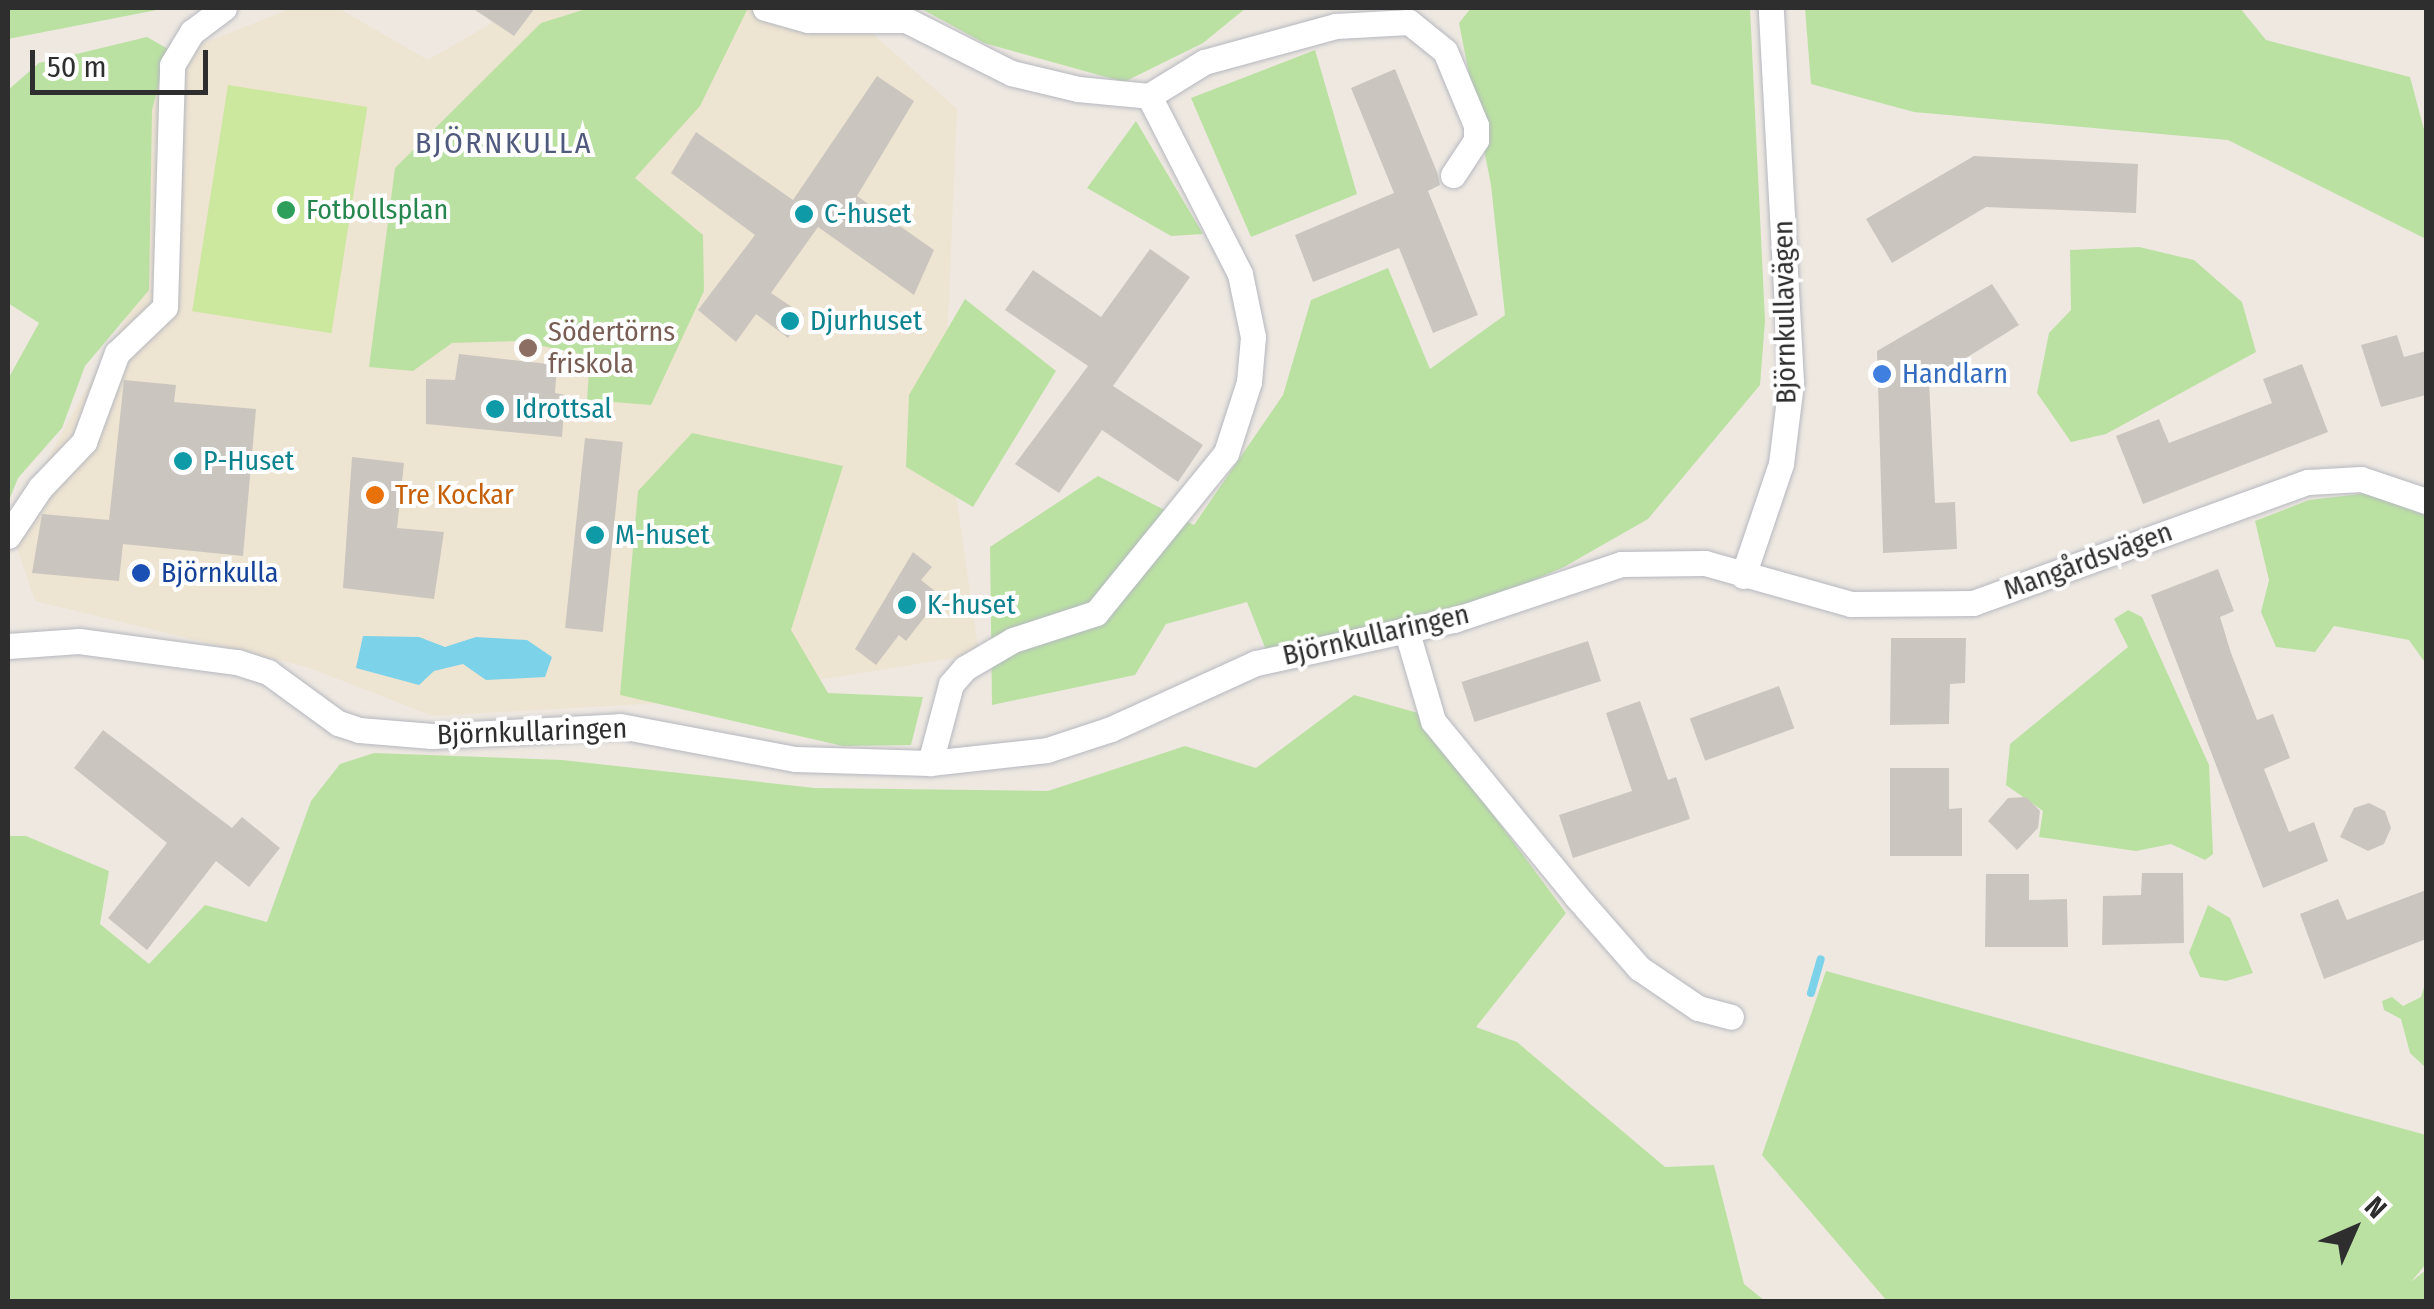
<!DOCTYPE html>
<meta charset="utf-8">
<style>
body{margin:0}
#map{position:relative;width:2434px;height:1309px;overflow:hidden;background:#eee8e1;font-family:"Fira Sans Condensed",sans-serif}
div>[style]{position:absolute}
[style*='--x']{left:calc(var(--x)*1px);top:calc(var(--y)*1px);width:calc(var(--w)*1px);rotate:calc(var(--a)*1deg)}
.education>*{inset:0;background:#eee4d2}
.green>*{inset:0;background:#bbe1a2}
.pitch>*{inset:0;background:#cce79e;transform-origin:0 0}
.water>*{inset:0;background:#7cd2e9}
.stream>*{height:8px;margin:-4px;padding:0 4px;transform-origin:4px;border-radius:4px;background:#7cd2e9}
.building>*{inset:0;background:#cac6bf;transform-origin:0 0}
.roads{filter:drop-shadow(0 0 2px #b5b8c0) drop-shadow(0 0 2px #b5b8c0)}
.minor>*{height:25px;margin:-12.5px;padding:0 12.5px;transform-origin:12.5px;border-radius:12.5px;background:#fff}
.dots>*{width:28px;height:28px;translate:-50% -50%;box-sizing:border-box;border:5px solid #fff;border-radius:50%}
span{translate:-50% -50%;white-space:nowrap;text-align:center;line-height:1.15;-webkit-text-stroke:8px #fff;paint-order:stroke}
.leisure-label{font-size:28px;color:#27864d}
.left{translate:0 -50%;text-align:left}
.culture-label{font-size:28px;color:#0d838f}
.street-label{font-size:28px;color:#2e2e2e}
.education-label{font-size:28px;color:#785e54}
.shop-label{font-size:28px;color:#366cbe}
.food-label{font-size:28px;color:#c56008}
.transit-label{font-size:28px;color:#164399}
.neighbourhood-label{font-size:30px;color:#505a7d;letter-spacing:2.5px}
.frame{position:absolute;inset:0;border:10px solid #2e2e2e;pointer-events:none}
.north{position:absolute;left:2304px;top:1179px;width:100px;height:100px;-webkit-text-stroke:8px #fff;paint-order:stroke;rotate:45deg;font-size:28px;font-weight:700;line-height:40px;text-align:center;color:#2e2e2e}
.north::after{content:'';display:block;margin:auto;width:35px;height:45px;background:#2e2e2e;clip-path:polygon(50% 0,100% 100%,50% 72%,0 100%)}
.scale{position:absolute;left:30px;top:50px;width:178px;height:45px;box-sizing:border-box;border:5px solid #2e2e2e;border-top:0;padding-left:12px;font-size:30px;line-height:35px;white-space:nowrap;color:#2e2e2e;-webkit-text-stroke:8px #fff;paint-order:stroke}
</style>
<div id="map">
<div class="education">
<i style="clip-path:polygon(292px 8px,338px 8px,428px 60px,518px 8px,844px 8px,957px 109px,944px 412px,979px 654px,679px 702px,433px 716px,307px 667px,35px 601px,10px 527px,145px 284px,117px 78px)"></i>
</div>
<div class="green">
<i style="clip-path:polygon(8px 8px,167px 8px,8px 39px)"></i>
<i style="clip-path:polygon(589px 8px,748px 8px,700px 106px,635px 178px,703px 235px,704px 291px,651px 405px,587px 400px,590px 356px,518px 341px,452px 343px,413px 371px,369px 367px,395px 168px,541px 23px)"></i>
<i style="clip-path:polygon(920px 8px,1246px 8px,1203px 43px,1124px 82px,984px 43px)"></i>
<i style="clip-path:polygon(1471px 8px,1750px 8px,1765px 321px,1760px 385px,1648px 519px,1564px 567px,1468px 608px,1266px 650px,1247px 602px,1166px 624px,1135px 675px,992px 705px,990px 547px,1098px 476px,1194px 525px,1283px 395px,1311px 300px,1388px 268px,1430px 369px,1505px 315px,1491px 185px,1459px 23px)"></i>
<i style="clip-path:polygon(1805px 8px,2240px 8px,2266px 40px,2410px 77px,2426px 137px,2426px 239px,2228px 140px,1914px 112px,1811px 84px)"></i>
<i style="clip-path:polygon(147px 37px,168px 49px,152px 110px,149px 290px,85px 366px,62px 428px,18px 478px,8px 503px,8px 379px,39px 323px,8px 303px,8px 90px,39px 63px)"></i>
<i style="clip-path:polygon(1315px 50px,1357px 194px,1251px 237px,1191px 98px)"></i>
<i style="clip-path:polygon(1136px 121px,1203px 234px,1171px 236px,1087px 188px)"></i>
<i style="clip-path:polygon(2139px 247px,2194px 260px,2242px 302px,2256px 352px,2106px 434px,2071px 442px,2037px 393px,2049px 333px,2071px 310px,2070px 250px)"></i>
<i style="clip-path:polygon(965px 299px,1056px 371px,973px 507px,906px 467px,909px 395px)"></i>
<i style="clip-path:polygon(692px 433px,843px 466px,791px 630px,828px 693px,923px 697px,911px 745px,843px 746px,620px 695px,638px 491px)"></i>
<i style="clip-path:polygon(2369px 493px,2426px 516px,2426px 664px,2409px 640px,2334px 626px,2315px 652px,2276px 647px,2261px 612px,2269px 580px,2255px 521px,2309px 500px)"></i>
<i style="clip-path:polygon(2128px 610px,2142px 617px,2209px 765px,2213px 854px,2205px 860px,2171px 844px,2136px 851px,2039px 837px,2043px 811px,2006px 785px,2010px 744px,2128px 647px,2114px 619px)"></i>
<i style="clip-path:polygon(1354px 695px,1418px 713px,1566px 913px,1476px 1027px,1517px 1042px,1665px 1167px,1714px 1165px,1744px 1284px,1765px 1301px,8px 1301px,8px 836px,26px 836px,109px 871px,100px 924px,149px 964px,205px 905px,267px 922px,311px 801px,340px 764px,374px 753px,562px 760px,815px 788px,1048px 791px,1185px 746px,1256px 768px)"></i>
<i style="clip-path:polygon(2208px 905px,2230px 918px,2253px 973px,2226px 981px,2200px 977px,2189px 953px)"></i>
<i style="clip-path:polygon(1826px 971px,2426px 1135px,2426px 1264px,2411px 1282px,2426px 1270px,2426px 1301px,1887px 1301px,1762px 1155px)"></i>
<i style="clip-path:polygon(2426px 981px,2426px 1068px,2410px 1053px,2401px 1019px,2384px 1010px,2382px 1001px,2392px 997px,2403px 1006px,2421px 997px)"></i>
</div>
<div class="pitch">
<i style="left:228px;top:85px;width:141px;height:229px;rotate:9deg"></i>
</div>
<div class="water">
<i style="clip-path:polygon(363px 636px,419px 637px,445px 647px,476px 637px,527px 640px,552px 657px,545px 677px,486px 680px,463px 664px,434px 671px,419px 685px,356px 668px)"></i>
</div>
<div class="stream">
<i style="--x:1811;--y:993;--w:35;--a:-74"></i>
</div>
<div class="building">
<i style="clip-path:polygon(472px 8px,535px 8px,514px 36px)"></i>
<i style="clip-path:polygon(1395px 69px,1437px 172px,1440px 185px,1428px 191px,1478px 315px,1433px 333px,1399px 248px,1313px 282px,1295px 235px,1394px 193px,1351px 88px)"></i>
<i style="clip-path:polygon(877px 76px,914px 101px,857px 196px,934px 250px,914px 295px,818px 227px,771px 293px,804px 315px,788px 338px,756px 314px,736px 342px,698px 310px,755px 235px,671px 173px,696px 132px,793px 200px)"></i>
<i style="clip-path:polygon(1974px 156px,2138px 164px,2136px 213px,1986px 207px,1892px 263px,1866px 219px)"></i>
<i style="clip-path:polygon(1150px 249px,1190px 277px,1113px 386px,1203px 445px,1178px 482px,1102px 430px,1059px 493px,1015px 464px,1088px 366px,1005px 310px,1033px 270px,1101px 317px)"></i>
<i style="clip-path:polygon(1992px 284px,2019px 325px,1929px 381px,1935px 503px,1955px 502px,1957px 549px,1883px 553px,1877px 351px)"></i>
<i style="clip-path:polygon(2397px 335px,2404px 357px,2426px 351px,2426px 395px,2381px 407px,2361px 345px)"></i>
<i style="clip-path:polygon(459px 354px,557px 365px,555px 393px,565px 395px,562px 437px,426px 424px,426px 379px,455px 380px)"></i>
<i style="clip-path:polygon(2302px 364px,2328px 432px,2143px 504px,2116px 436px,2159px 419px,2169px 443px,2272px 403px,2263px 379px)"></i>
<i style="clip-path:polygon(124px 380px,176px 385px,174px 402px,256px 409px,243px 556px,123px 544px,119px 581px,32px 573px,42px 514px,109px 520px)"></i>
<i style="left:585px;top:438px;width:38px;height:191px;rotate:6deg"></i>
<i style="clip-path:polygon(352px 457px,404px 463px,397px 528px,444px 532px,434px 599px,343px 588px)"></i>
<i style="clip-path:polygon(913px 552px,932px 567px,921px 580px,941px 596px,906px 641px,899px 635px,876px 665px,855px 649px)"></i>
<i style="clip-path:polygon(2218px 569px,2234px 611px,2220px 617px,2231px 653px,2257px 720px,2273px 714px,2290px 758px,2264px 769px,2289px 832px,2314px 822px,2328px 861px,2263px 888px,2151px 595px)"></i>
<i style="clip-path:polygon(1891px 638px,1966px 638px,1965px 683px,1950px 684px,1949px 724px,1890px 725px)"></i>
<i style="left:1588px;top:641px;width:42px;height:133px;rotate:72deg"></i>
<i style="left:1779px;top:686px;width:45px;height:95px;rotate:70deg"></i>
<i style="clip-path:polygon(1640px 701px,1668px 780px,1676px 777px,1690px 819px,1573px 858px,1559px 815px,1632px 791px,1606px 713px)"></i>
<i style="clip-path:polygon(103px 730px,232px 828px,242px 817px,280px 848px,249px 887px,216px 861px,147px 950px,108px 918px,167px 843px,74px 768px)"></i>
<i style="clip-path:polygon(1890px 768px,1949px 768px,1949px 809px,1962px 808px,1962px 856px,1890px 856px)"></i>
<i style="clip-path:polygon(2026px 797px,2040px 811px,2038px 828px,2017px 850px,1988px 821px,2008px 798px)"></i>
<i style="clip-path:polygon(2369px 803px,2385px 811px,2391px 828px,2384px 844px,2368px 851px,2340px 837px,2354px 808px)"></i>
<i style="clip-path:polygon(2142px 873px,2183px 873px,2184px 943px,2102px 945px,2103px 896px,2141px 895px)"></i>
<i style="clip-path:polygon(1986px 874px,2029px 874px,2029px 900px,2067px 899px,2068px 947px,1985px 947px)"></i>
<i style="clip-path:polygon(2426px 890px,2426px 939px,2324px 979px,2300px 914px,2338px 899px,2347px 920px)"></i>
</div>
<div class="roads">
<div class="minor">
<i style="--x:765;--y:8;--w:45;--a:15.6"></i>
<i style="--x:808;--y:20;--w:98;--a:0"></i>
<i style="--x:906;--y:20;--w:118;--a:26.8"></i>
<i style="--x:1011;--y:73;--w:69;--a:13.4"></i>
<i style="--x:1078;--y:89;--w:71;--a:5.6"></i>
<i style="--x:1149;--y:96;--w:200;--a:62.9"></i>
<i style="--x:1240;--y:274;--w:64;--a:78.3"></i>
<i style="--x:1253;--y:337;--w:45;--a:95.1"></i>
<i style="--x:1249;--y:382;--w:75;--a:107.9"></i>
<i style="--x:1226;--y:453;--w:206;--a:129.1"></i>
<i style="--x:1096;--y:613;--w:87;--a:162"></i>
<i style="--x:1013;--y:640;--w:56;--a:149.7"></i>
<i style="--x:965;--y:668;--w:21;--a:131"></i>
<i style="--x:951;--y:684;--w:82;--a:104.9"></i>
<i style="--x:1149;--y:96;--w:65;--a:-31.7"></i>
<i style="--x:1204;--y:62;--w:137;--a:-15.3"></i>
<i style="--x:1336;--y:26;--w:73;--a:-3.1"></i>
<i style="--x:1409;--y:22;--w:46;--a:38.9"></i>
<i style="--x:1445;--y:51;--w:80;--a:67.3"></i>
<i style="--x:1476;--y:125;--w:15;--a:90"></i>
<i style="--x:1476;--y:140;--w:42;--a:123.3"></i>
<i style="--x:8;--y:536;--w:58;--a:-56.3"></i>
<i style="--x:40;--y:488;--w:64;--a:-46.3"></i>
<i style="--x:84;--y:442;--w:95;--a:-69.7"></i>
<i style="--x:117;--y:353;--w:66;--a:-43.8"></i>
<i style="--x:165;--y:307;--w:242;--a:-88.3"></i>
<i style="--x:172;--y:65;--w:39;--a:-59"></i>
<i style="--x:192;--y:32;--w:40;--a:-37"></i>
<i style="--x:1743;--y:576;--w:118;--a:-71.3"></i>
<i style="--x:1781;--y:464;--w:83;--a:-83"></i>
<i style="--x:1791;--y:382;--w:375;--a:-93.1"></i>
<i style="--x:1406;--y:629;--w:96;--a:73.6"></i>
<i style="--x:1433;--y:721;--w:226;--a:50.7"></i>
<i style="--x:1576;--y:896;--w:96;--a:48.8"></i>
<i style="--x:1639;--y:968;--w:71;--a:34.1"></i>
<i style="--x:1698;--y:1008;--w:34;--a:15"></i>
<i style="--x:8;--y:646;--w:71;--a:-4"></i>
<i style="--x:79;--y:641;--w:159;--a:7.6"></i>
<i style="--x:237;--y:662;--w:33;--a:18"></i>
<i style="--x:268;--y:672;--w:87;--a:36.1"></i>
<i style="--x:338;--y:723;--w:22;--a:18"></i>
<i style="--x:359;--y:730;--w:73;--a:4.7"></i>
<i style="--x:432;--y:736;--w:188;--a:-3"></i>
<i style="--x:620;--y:726;--w:178;--a:10.7"></i>
<i style="--x:795;--y:759;--w:135;--a:1.7"></i>
<i style="--x:930;--y:763;--w:118;--a:-6.3"></i>
<i style="--x:1047;--y:750;--w:67;--a:-18.2"></i>
<i style="--x:1111;--y:729;--w:159;--a:-24.5"></i>
<i style="--x:1256;--y:663;--w:203;--a:-12.3"></i>
<i style="--x:1454;--y:620;--w:176;--a:-18.5"></i>
<i style="--x:1621;--y:564;--w:84;--a:-0.7"></i>
<i style="--x:1705;--y:563;--w:152;--a:15.7"></i>
<i style="--x:1851;--y:604;--w:122;--a:-0.5"></i>
<i style="--x:1973;--y:603;--w:356;--a:-19.9"></i>
<i style="--x:2308;--y:482;--w:53;--a:-3.2"></i>
<i style="--x:2361;--y:479;--w:69;--a:18.7"></i>
</div>
</div>
<div class="dots">
<i style="left:286px;top:210px;background:#2e9e5b"></i>
<i style="left:804px;top:214px;background:#0f9aa8"></i>
<i style="left:790px;top:321px;background:#0f9aa8"></i>
<i style="left:528px;top:348px;background:#8d6e63"></i>
<i style="left:1882px;top:374px;background:#3f7fe0"></i>
<i style="left:495px;top:409px;background:#0f9aa8"></i>
<i style="left:183px;top:461px;background:#0f9aa8"></i>
<i style="left:375px;top:495px;background:#e8710a"></i>
<i style="left:595px;top:535px;background:#0f9aa8"></i>
<i style="left:141px;top:573px;background:#1a4fb4"></i>
<i style="left:907px;top:605px;background:#0f9aa8"></i>
</div>
<div class="leisure-label">
<span class="left" style="left:306px;top:210px">Fotbollsplan</span>
</div>
<div class="culture-label">
<span class="left" style="left:824px;top:214px">C-huset</span>
<span class="left" style="left:810px;top:321px">Djurhuset</span>
<span class="left" style="left:515px;top:409px">Idrottsal</span>
<span class="left" style="left:203px;top:461px">P-Huset</span>
<span class="left" style="left:615px;top:535px">M-huset</span>
<span class="left" style="left:927px;top:605px">K-huset</span>
</div>
<div class="street-label">
<span style="left:1785px;top:312px;rotate:-91deg">Björnkullavägen</span>
<span style="left:2088px;top:561px;rotate:-20deg">Mangårdsvägen</span>
<span style="left:1376px;top:635px;rotate:-13deg">Björnkullaringen</span>
<span style="left:532px;top:732px;rotate:-2deg">Björnkullaringen</span>
</div>
<div class="education-label">
<span class="left" style="left:548px;top:348px">Södertörns<br>friskola</span>
</div>
<div class="shop-label">
<span class="left" style="left:1902px;top:374px">Handlarn</span>
</div>
<div class="food-label">
<span class="left" style="left:395px;top:495px">Tre Kockar</span>
</div>
<div class="transit-label">
<span class="left" style="left:161px;top:573px">Björnkulla</span>
</div>
<div class="neighbourhood-label">
<span style="left:504px;top:143px">BJÖRNKULLA</span>
</div>
<div class="frame"></div>
<div class="north">N</div>
<div class="scale">50 m</div>
</div>
